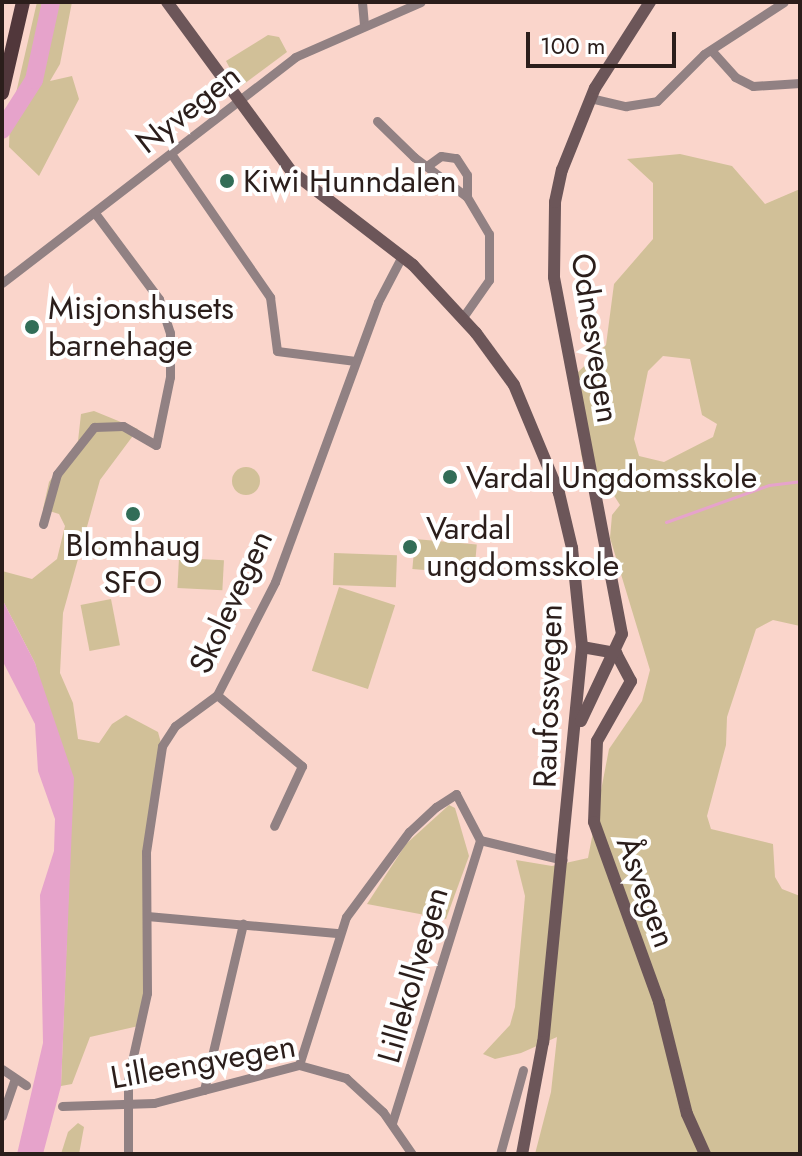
<!DOCTYPE html>
<meta charset="utf-8">
<style>
body{margin:0}
#map{position:relative;width:802px;height:1156px;overflow:hidden;background:#fad5cb;font-family:Jost,sans-serif}
div>[style]{position:absolute}
[style*='--x']{left:calc(var(--x)*1px);top:calc(var(--y)*1px);width:calc(var(--w)*1px);rotate:calc(var(--a)*1deg)}
.green>*{inset:0;background:#d1c098;transform-origin:0 0}
.round{border-radius:50%}
.water>*{inset:0;background:#e6a3cb}
.stream>*{height:3px;margin:-1.5px;padding:0 1.5px;transform-origin:1.5px;border-radius:1.5px;background:#e6a3cb}
.river>*{height:18px;margin:-9px;padding:0 9px;transform-origin:9px;border-radius:9px;background:#e6a3cb}
.street>*{height:9px;margin:-4.5px;padding:0 4.5px;transform-origin:4.5px;border-radius:4.5px;background:#918183}
.secondary>*{height:12px;margin:-6px;padding:0 6px;transform-origin:6px;border-radius:6px;background:#6c5659}
.primary>*{height:14px;margin:-7px;padding:0 7px;transform-origin:7px;border-radius:7px;background:#51373b}
.dots>*{width:22px;height:22px;translate:-50% -50%;box-sizing:border-box;border:4px solid #fff;border-radius:50%}
span{translate:-50% -50%;white-space:nowrap;text-align:center;line-height:1.15;-webkit-text-stroke:8px #fff;paint-order:stroke}
.street-label{font-size:32px;color:#2b1e1b}
.poi-label{font-size:32px;color:#2b1e1b}
.left{translate:0 -50%;text-align:left}
.frame{position:absolute;inset:0;border:4px solid #2b1e1b;pointer-events:none}
.scale{position:absolute;left:526px;top:32px;width:150px;height:36px;box-sizing:border-box;border:4px solid #2b1e1b;border-top:0;padding-left:10px;font-size:24px;line-height:28px;white-space:nowrap;color:#2b1e1b;-webkit-text-stroke:6px #fff;paint-order:stroke}
</style>
<div id="map">
<div class="green">
<i style="clip-path:polygon(37px 2px,72px 2px,60px 64px,50px 81px,72px 76px,79px 99px,39px 176px,9px 147px,10px 119px)"></i>
<i style="clip-path:polygon(268px 35px,279px 37px,287px 52px,240px 87px,226px 61px)"></i>
<i style="clip-path:polygon(evenodd,680px 154px,732px 166px,765px 204px,800px 189px,800px 626px,773px 620px,756px 629px,727px 717px,726px 745px,707px 816px,711px 829px,773px 844px,775px 877px,782px 889px,800px 896px,800px 1154px,535px 1154px,551px 1092px,557px 1037px,521px 1053px,495px 1059px,483px 1054px,510px 1025px,515px 1007px,525px 896px,516px 860px,552px 866px,588px 858px,609px 749px,642px 701px,650px 670px,610px 538px,612px 515px,620px 505px,613px 494px,589px 486px,581px 454px,574px 376px,606px 345px,614px 284px,653px 239px,653px 183px,627px 159px,680px 154px,663px 356px,690px 359px,702px 415px,717px 424px,713px 437px,664px 462px,639px 456px,634px 439px,648px 371px,663px 356px)"></i>
<i style="clip-path:polygon(94px 411px,138px 429px,100px 480px,63px 613px,60px 673px,73px 703px,78px 739px,99px 743px,112px 724px,126px 715px,158px 732px,161px 743px,149px 868px,143px 1025px,90px 1037px,72px 1084px,61px 1086px,72px 802px,35px 663px,2px 599px,2px 571px,32px 579px,57px 559px,65px 526px,59px 514px,43px 509px,49px 482px,78px 441px,81px 414px)"></i>
<i class="round" style="left:232px;top:467px;width:28px;height:28px"></i>
<i class="round" style="left:92px;top:537px;width:18px;height:18px"></i>
<i style="left:415px;top:539px;width:62px;height:30px;rotate:5deg"></i>
<i style="left:334px;top:553px;width:63px;height:32px;rotate:2deg"></i>
<i style="left:179px;top:558px;width:45px;height:30px;rotate:3deg"></i>
<i style="left:339px;top:587px;width:59px;height:88px;rotate:18deg"></i>
<i style="left:111px;top:599px;width:47px;height:31px;rotate:79deg"></i>
<i style="clip-path:polygon(449px 805px,455px 808px,469px 856px,446px 919px,367px 904px,406px 844px)"></i>
<i style="clip-path:polygon(78px 1123px,84px 1127px,79px 1154px,61px 1154px,68px 1132px)"></i>
</div>
<div class="water">
<i style="clip-path:polygon(2px 599px,35px 663px,74px 778px,61px 1086px,43px 1154px,17px 1154px,43px 1043px,40px 895px,54px 851px,55px 819px,38px 771px,35px 724px,2px 660px)"></i>
</div>
<div class="stream">
<i style="--x:666;--y:522;--w:109;--a:-19.8"></i>
<i style="--x:769;--y:485;--w:31;--a:-7"></i>
</div>
<div class="river">
<i style="--x:2;--y:130;--w:59;--a:-57.4"></i>
<i style="--x:34;--y:80;--w:80;--a:-77.7"></i>
</div>
<div class="street">
<i style="--x:362;--y:2;--w:22;--a:85"></i>
<i style="--x:711;--y:50;--w:36;--a:48"></i>
<i style="--x:735;--y:77;--w:20;--a:27"></i>
<i style="--x:753;--y:86;--w:47;--a:-3.7"></i>
<i style="--x:590;--y:98;--w:37;--a:13"></i>
<i style="--x:626;--y:106;--w:31;--a:-9"></i>
<i style="--x:657;--y:101;--w:66;--a:-45"></i>
<i style="--x:704;--y:54;--w:95;--a:-33"></i>
<i style="--x:377;--y:121;--w:52;--a:44.2"></i>
<i style="--x:414;--y:157;--w:66;--a:37"></i>
<i style="--x:467;--y:197;--w:43;--a:59.3"></i>
<i style="--x:489;--y:234;--w:46;--a:90"></i>
<i style="--x:489;--y:280;--w:45;--a:125.1"></i>
<i style="--x:172;--y:155;--w:173;--a:55.4"></i>
<i style="--x:270;--y:297;--w:54;--a:82.6"></i>
<i style="--x:277;--y:351;--w:79;--a:7.3"></i>
<i style="--x:427;--y:166;--w:17;--a:-36"></i>
<i style="--x:441;--y:156;--w:15;--a:8"></i>
<i style="--x:456;--y:158;--w:20;--a:57"></i>
<i style="--x:467;--y:175;--w:22;--a:90"></i>
<i style="--x:2;--y:283;--w:370;--a:-37.6"></i>
<i style="--x:295;--y:57;--w:137;--a:-23.6"></i>
<i style="--x:43;--y:524;--w:52;--a:-74.4"></i>
<i style="--x:57;--y:474;--w:60;--a:-51.8"></i>
<i style="--x:94;--y:427;--w:29;--a:-2"></i>
<i style="--x:123;--y:426;--w:38;--a:30"></i>
<i style="--x:156;--y:445;--w:69;--a:-78.4"></i>
<i style="--x:170;--y:377;--w:44;--a:-90"></i>
<i style="--x:170;--y:333;--w:36;--a:-108"></i>
<i style="--x:159;--y:299;--w:107;--a:-126.7"></i>
<i style="--x:217;--y:695;--w:111;--a:39.9"></i>
<i style="--x:302;--y:766;--w:66;--a:115"></i>
<i style="--x:147;--y:916;--w:193;--a:5.1"></i>
<i style="--x:299;--y:1065;--w:155;--a:-72.4"></i>
<i style="--x:346;--y:917;--w:106;--a:-53.5"></i>
<i style="--x:409;--y:832;--w:37;--a:-43"></i>
<i style="--x:436;--y:807;--w:24;--a:-33"></i>
<i style="--x:456;--y:794;--w:52;--a:62.4"></i>
<i style="--x:480;--y:840;--w:85;--a:13.5"></i>
<i style="--x:2;--y:1069;--w:29;--a:34"></i>
<i style="--x:204;--y:1090;--w:171;--a:-76.8"></i>
<i style="--x:62;--y:1106;--w:92;--a:-1.9"></i>
<i style="--x:154;--y:1103;--w:150;--a:-14.7"></i>
<i style="--x:299;--y:1065;--w:49;--a:15.5"></i>
<i style="--x:346;--y:1078;--w:50;--a:42.6"></i>
<i style="--x:383;--y:1112;--w:51;--a:55.4"></i>
<i style="--x:2;--y:1116;--w:39;--a:-71"></i>
<i style="--x:392;--y:1123;--w:296;--a:-72.7"></i>
<i style="--x:128;--y:1154;--w:75;--a:-90"></i>
<i style="--x:128;--y:1079;--w:88;--a:-77.5"></i>
<i style="--x:147;--y:993;--w:141;--a:-90.4"></i>
<i style="--x:146;--y:852;--w:107;--a:-81.4"></i>
<i style="--x:162;--y:746;--w:24;--a:-57"></i>
<i style="--x:175;--y:726;--w:52;--a:-36.4"></i>
<i style="--x:217;--y:695;--w:127;--a:-62.8"></i>
<i style="--x:275;--y:582;--w:298;--a:-69.8"></i>
<i style="--x:378;--y:302;--w:52;--a:-62.4"></i>
<i style="--x:500;--y:1154;--w:87;--a:-74.7"></i>
</div>
<div class="secondary">
<i style="--x:167;--y:2;--w:210;--a:53.7"></i>
<i style="--x:291;--y:171;--w:154;--a:37.6"></i>
<i style="--x:413;--y:265;--w:93;--a:47.2"></i>
<i style="--x:476;--y:333;--w:64;--a:53.8"></i>
<i style="--x:514;--y:385;--w:117;--a:67.4"></i>
<i style="--x:559;--y:493;--w:57;--a:76.7"></i>
<i style="--x:572;--y:548;--w:100;--a:84.2"></i>
<i style="--x:582;--y:647;--w:397;--a:95.6"></i>
<i style="--x:543;--y:1042;--w:114;--a:100.6"></i>
<i style="--x:582;--y:647;--w:35;--a:10"></i>
<i style="--x:616;--y:653;--w:32;--a:62"></i>
<i style="--x:631;--y:681;--w:69;--a:119.5"></i>
<i style="--x:597;--y:741;--w:81;--a:92.1"></i>
<i style="--x:594;--y:822;--w:191;--a:70.1"></i>
<i style="--x:659;--y:1002;--w:115;--a:76"></i>
<i style="--x:687;--y:1114;--w:44;--a:65.8"></i>
<i style="--x:581;--y:721;--w:96;--a:-64.8"></i>
<i style="--x:622;--y:634;--w:363;--a:-100.8"></i>
<i style="--x:554;--y:277;--w:75;--a:-89.2"></i>
<i style="--x:555;--y:202;--w:33;--a:-78"></i>
<i style="--x:562;--y:170;--w:88;--a:-68.1"></i>
<i style="--x:595;--y:88;--w:102;--a:-57.4"></i>
</div>
<div class="primary">
<i style="--x:2;--y:93;--w:93;--a:-77"></i>
</div>
<div class="dots">
<i style="left:227px;top:181px;background:#326d57"></i>
<i style="left:32px;top:327px;background:#326d57"></i>
<i style="left:450px;top:477px;background:#326d57"></i>
<i style="left:133px;top:514px;background:#326d57"></i>
<i style="left:410px;top:547px;background:#326d57"></i>
</div>
<div class="street-label">
<span style="left:188px;top:109px;rotate:-38deg">Nyvegen</span>
<span style="left:595px;top:338px;rotate:81deg">Odnesvegen</span>
<span style="left:231px;top:602px;rotate:-65deg">Skolevegen</span>
<span style="left:548px;top:696px;rotate:-88deg">Raufossvegen</span>
<span style="left:646px;top:892px;rotate:70deg">Åsvegen</span>
<span style="left:413px;top:975px;rotate:-74deg">Lillekollvegen</span>
<span style="left:203px;top:1062px;rotate:-10deg">Lilleengvegen</span>
</div>
<div class="poi-label">
<span class="left" style="left:243px;top:181px">Kiwi Hunndalen</span>
<span class="left" style="left:48px;top:327px">Misjonshusets<br>barnehage</span>
<span class="left" style="left:466px;top:477px">Vardal Ungdomsskole</span>
<span class="left" style="left:426px;top:547px">Vardal<br>ungdomsskole</span>
<span style="left:133px;top:564px">Blomhaug<br>SFO</span>
</div>
<div class="frame"></div>
<div class="scale">100 m</div>
</div>
